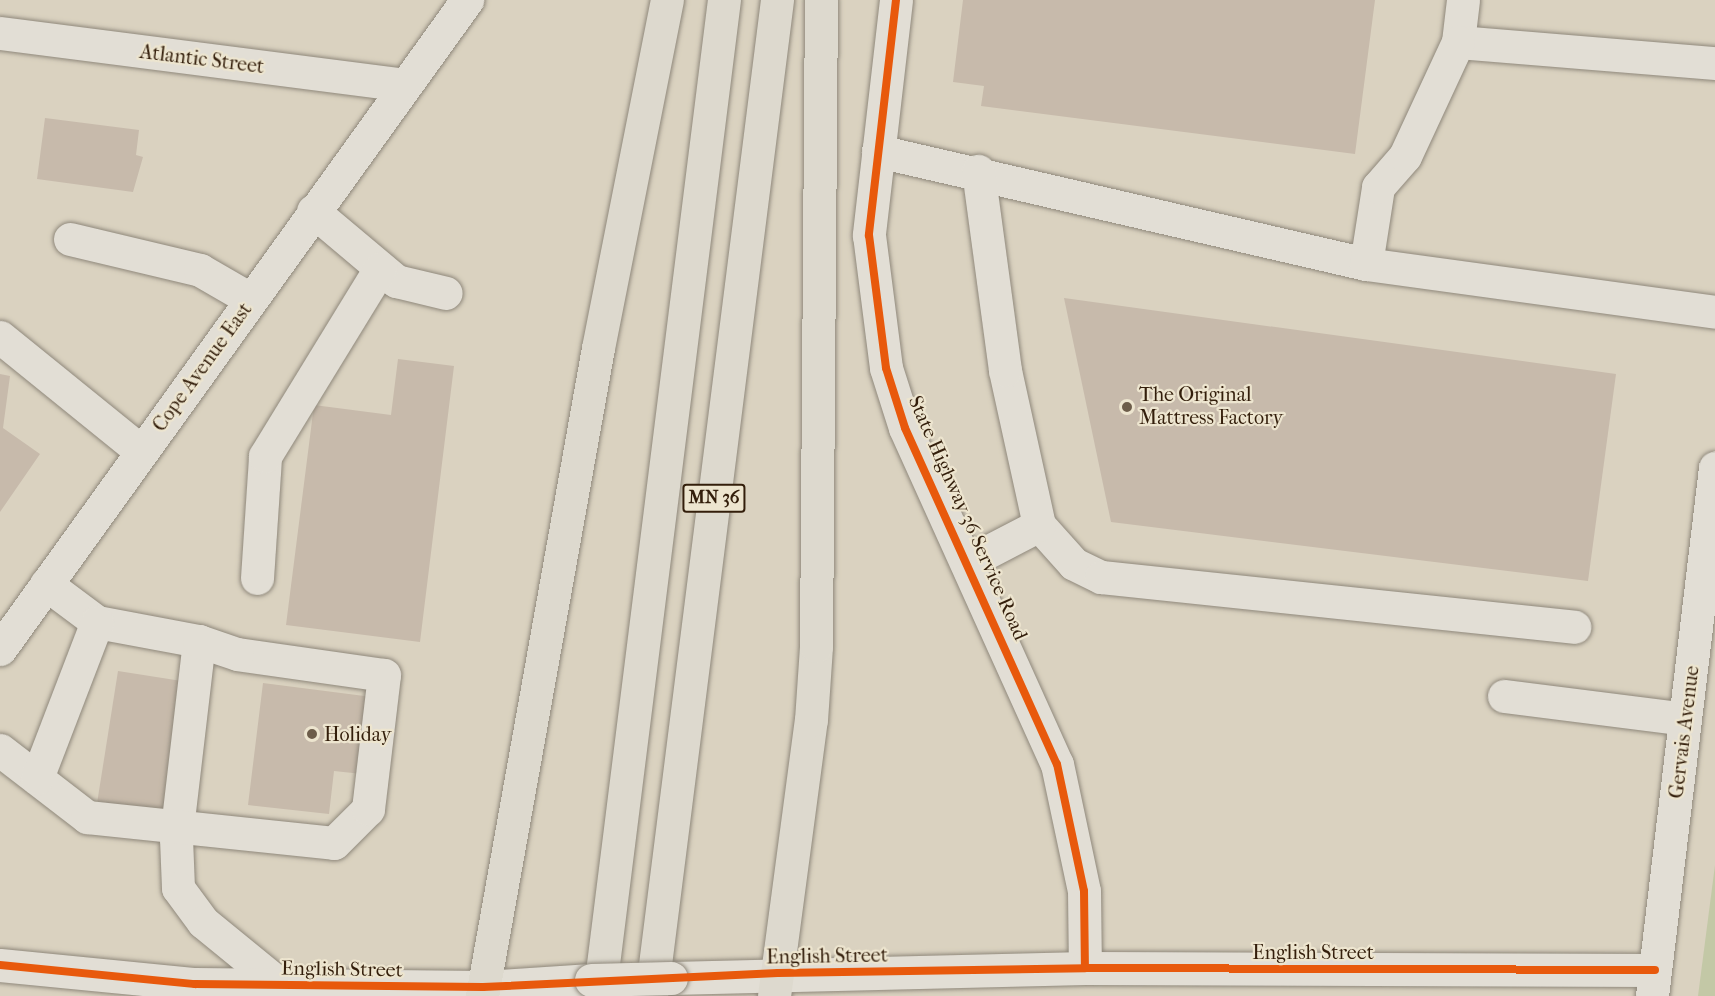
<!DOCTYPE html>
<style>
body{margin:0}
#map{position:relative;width:1715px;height:996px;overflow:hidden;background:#dad2c0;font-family:"IM FELL French Canon",serif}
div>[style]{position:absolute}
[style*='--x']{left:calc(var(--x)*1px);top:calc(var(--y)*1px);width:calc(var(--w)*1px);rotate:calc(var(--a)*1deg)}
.green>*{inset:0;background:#c3c8a6}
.building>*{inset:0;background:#c7baab;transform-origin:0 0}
.roads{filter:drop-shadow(0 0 2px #8f887b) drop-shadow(0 0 2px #8f887b)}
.minor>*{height:33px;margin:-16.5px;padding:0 16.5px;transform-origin:16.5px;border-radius:16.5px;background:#e2ded5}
.highway>*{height:33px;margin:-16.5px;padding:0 16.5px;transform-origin:16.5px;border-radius:16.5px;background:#ddd9ce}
.bridges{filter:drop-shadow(0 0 2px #8f887b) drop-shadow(0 0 2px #8f887b)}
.minor-bridge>*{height:33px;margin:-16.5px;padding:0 16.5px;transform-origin:16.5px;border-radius:16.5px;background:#e2ded5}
.cycleway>*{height:8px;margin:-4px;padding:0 4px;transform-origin:4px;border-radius:4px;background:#e8590c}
.dots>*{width:16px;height:16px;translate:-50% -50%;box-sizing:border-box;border:3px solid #ede5cf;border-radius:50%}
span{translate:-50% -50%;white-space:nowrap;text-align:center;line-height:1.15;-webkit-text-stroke:4.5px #ede5cf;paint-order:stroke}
.shield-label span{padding:2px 4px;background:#ede5cf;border:2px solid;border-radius:4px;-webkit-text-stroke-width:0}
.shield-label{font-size:18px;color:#331e0b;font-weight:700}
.street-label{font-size:20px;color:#331e0b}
.poi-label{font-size:20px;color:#331e0b}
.left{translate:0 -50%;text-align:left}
</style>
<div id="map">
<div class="green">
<i style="clip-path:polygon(1715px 865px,1715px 996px,1698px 996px)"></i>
</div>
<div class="building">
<i style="clip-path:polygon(963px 0,1375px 0,1355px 154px,981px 106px,984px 86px,953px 82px)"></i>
<i style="clip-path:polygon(45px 118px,139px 130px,136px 155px,143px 157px,133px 192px,37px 179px)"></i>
<i style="clip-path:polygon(1064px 298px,1616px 374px,1588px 581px,1111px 522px)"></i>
<i style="clip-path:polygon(398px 359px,454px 366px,420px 642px,286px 625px,314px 405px,391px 415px)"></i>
<i style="clip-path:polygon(0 374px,10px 376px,3px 428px,40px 454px,0 512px)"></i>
<i style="left:118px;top:671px;width:74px;height:132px;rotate:9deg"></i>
<i style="clip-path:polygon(263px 683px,372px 697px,362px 774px,334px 771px,329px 814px,248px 805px)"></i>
</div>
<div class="roads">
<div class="minor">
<i style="--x:896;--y:0;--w:237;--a:96.6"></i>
<i style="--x:869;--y:235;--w:134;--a:82.7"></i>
<i style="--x:886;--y:368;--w:63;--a:72.4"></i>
<i style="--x:905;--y:428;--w:369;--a:65.7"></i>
<i style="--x:1057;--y:764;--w:130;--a:78"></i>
<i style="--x:1084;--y:891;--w:77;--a:89.3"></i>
<i style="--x:1463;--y:0;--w:42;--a:96.8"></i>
<i style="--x:1458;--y:42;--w:258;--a:4.7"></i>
<i style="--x:0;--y:33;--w:407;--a:7.3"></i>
<i style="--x:878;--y:151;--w:501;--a:13.04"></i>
<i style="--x:1366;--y:264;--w:352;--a:7.8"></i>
<i style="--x:313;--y:211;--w:109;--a:40.1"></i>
<i style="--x:396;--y:281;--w:51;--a:13.5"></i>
<i style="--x:70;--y:239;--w:134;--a:13.4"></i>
<i style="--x:200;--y:270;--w:58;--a:30.1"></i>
<i style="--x:1366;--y:264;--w:78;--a:-81.1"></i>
<i style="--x:1378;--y:187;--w:41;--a:-48.9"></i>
<i style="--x:1405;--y:156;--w:126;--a:-65.1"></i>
<i style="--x:0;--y:337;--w:181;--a:39"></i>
<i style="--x:1039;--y:525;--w:52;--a:48.1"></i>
<i style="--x:1074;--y:564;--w:30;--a:26"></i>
<i style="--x:1101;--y:577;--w:476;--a:6"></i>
<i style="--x:968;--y:562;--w:80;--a:-27.5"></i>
<i style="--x:1039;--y:525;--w:159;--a:-102.4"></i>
<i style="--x:1005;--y:370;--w:201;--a:-97.7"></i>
<i style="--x:257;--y:578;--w:122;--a:-86.2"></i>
<i style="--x:265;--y:456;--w:220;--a:-58.5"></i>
<i style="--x:46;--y:584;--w:64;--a:36.7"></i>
<i style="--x:97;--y:622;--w:104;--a:10.6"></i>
<i style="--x:199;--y:641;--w:198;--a:96.7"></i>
<i style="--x:176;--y:838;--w:50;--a:87.7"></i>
<i style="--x:178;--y:888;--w:42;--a:53.7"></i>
<i style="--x:203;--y:922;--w:98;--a:39.2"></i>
<i style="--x:0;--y:649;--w:800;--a:-54.26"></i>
<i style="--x:1504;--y:696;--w:182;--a:7.2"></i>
<i style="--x:0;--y:750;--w:110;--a:37.6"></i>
<i style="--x:87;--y:817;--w:248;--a:6"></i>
<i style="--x:334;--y:843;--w:48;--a:-45"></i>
<i style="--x:368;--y:809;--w:135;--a:-83.2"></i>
<i style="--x:384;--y:675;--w:148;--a:-171.9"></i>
<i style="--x:237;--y:654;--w:40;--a:-161.1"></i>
<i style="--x:37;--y:778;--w:167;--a:-69"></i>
<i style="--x:0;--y:965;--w:196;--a:5.6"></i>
<i style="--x:195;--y:984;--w:288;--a:0.6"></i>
<i style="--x:483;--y:987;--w:108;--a:-3.7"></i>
<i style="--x:671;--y:978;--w:414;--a:-1.4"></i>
<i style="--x:1085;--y:968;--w:570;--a:0.2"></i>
<i style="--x:1652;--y:996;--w:532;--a:-83.2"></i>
</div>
<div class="highway">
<i style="--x:482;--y:996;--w:658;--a:-79.85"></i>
<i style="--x:598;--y:348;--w:355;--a:-78.8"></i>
<i style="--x:599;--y:996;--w:1004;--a:-82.85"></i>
<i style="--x:651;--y:996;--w:1004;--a:-82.79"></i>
<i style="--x:774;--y:996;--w:278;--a:-82.4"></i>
<i style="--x:811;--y:720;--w:74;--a:-86.1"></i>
<i style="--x:816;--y:646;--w:646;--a:-89.56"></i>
</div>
</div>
<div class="bridges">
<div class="minor-bridge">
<i style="--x:591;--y:980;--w:80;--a:-1.4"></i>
</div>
</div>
<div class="cycleway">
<i style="--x:896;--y:0;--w:237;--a:96.6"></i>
<i style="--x:869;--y:235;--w:134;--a:82.7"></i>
<i style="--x:886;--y:368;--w:63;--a:72.4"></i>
<i style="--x:905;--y:428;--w:369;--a:65.7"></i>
<i style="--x:1057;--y:764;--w:130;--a:78"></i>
<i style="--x:1084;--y:891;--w:77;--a:89.3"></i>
<i style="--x:0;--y:965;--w:196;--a:5.6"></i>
<i style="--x:195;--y:984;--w:288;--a:0.6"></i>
<i style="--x:483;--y:987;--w:295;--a:-2.7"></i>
<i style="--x:778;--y:973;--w:307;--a:-0.9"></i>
<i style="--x:1085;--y:968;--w:570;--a:0.2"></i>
</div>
<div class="dots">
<i style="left:1127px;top:407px;background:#6d5d4a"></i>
<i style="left:312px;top:734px;background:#6d5d4a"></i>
</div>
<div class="shield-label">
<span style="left:714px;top:498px">MN 36</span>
</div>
<div class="street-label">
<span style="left:202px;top:59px;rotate:7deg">Atlantic Street</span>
<span style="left:202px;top:367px;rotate:-54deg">Cope Avenue East</span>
<span style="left:968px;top:518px;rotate:66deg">State Highway 36 Service Road</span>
<span style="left:1684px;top:732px;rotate:-83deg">Gervais Avenue</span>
<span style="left:1313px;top:952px">English Street</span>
<span style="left:827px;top:956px;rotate:-1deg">English Street</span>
<span style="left:342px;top:969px;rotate:1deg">English Street</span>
</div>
<div class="poi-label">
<span class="left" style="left:1139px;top:406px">The Original<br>Mattress Factory</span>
<span class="left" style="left:324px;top:734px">Holiday</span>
</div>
</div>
